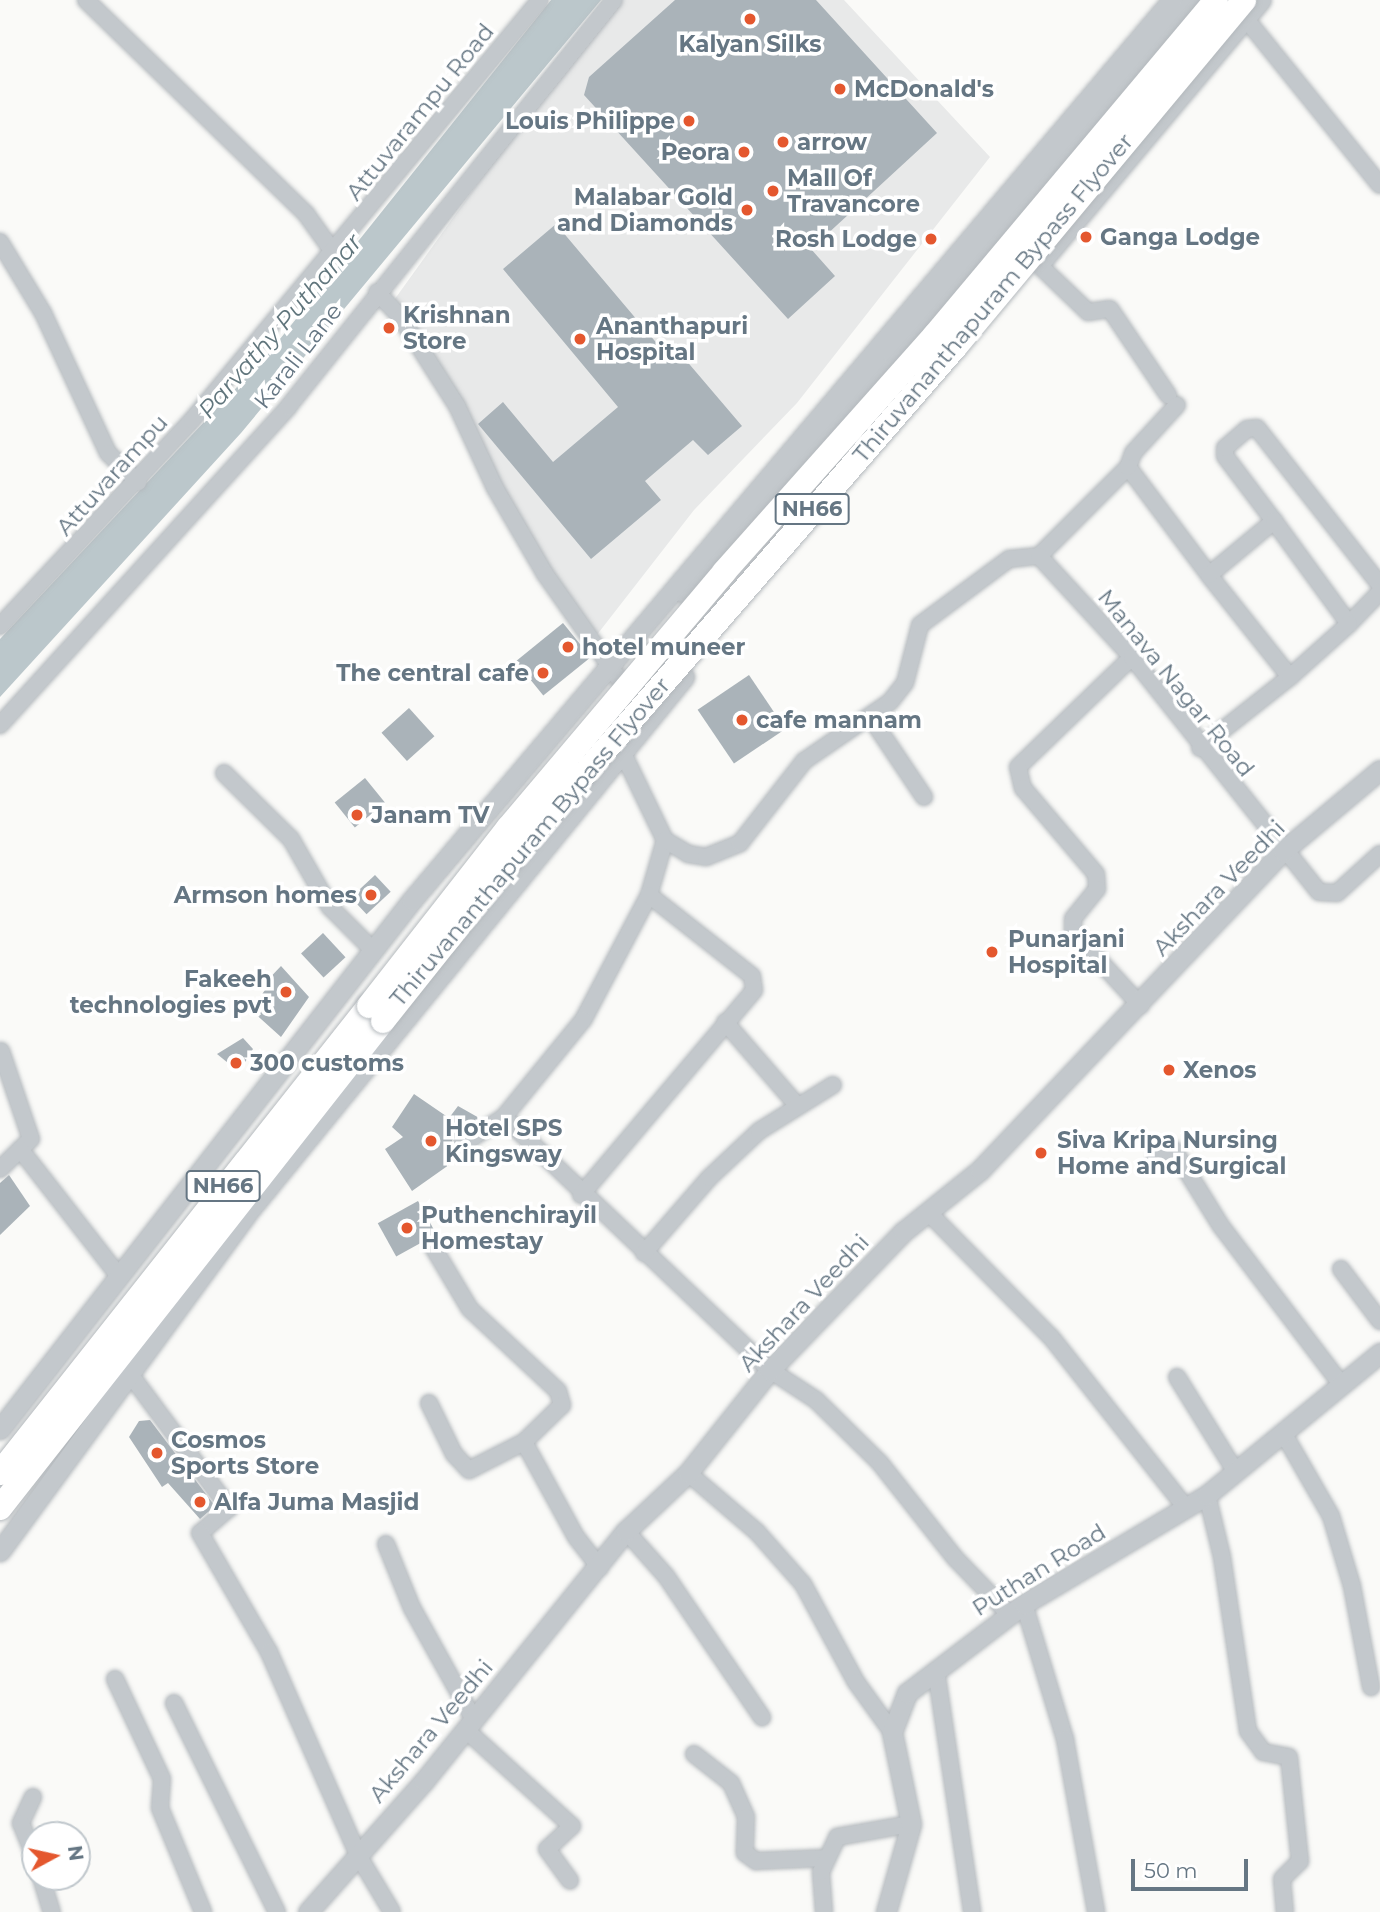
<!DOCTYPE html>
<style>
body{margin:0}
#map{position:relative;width:1380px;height:1912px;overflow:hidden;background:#fafaf8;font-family:Montserrat,sans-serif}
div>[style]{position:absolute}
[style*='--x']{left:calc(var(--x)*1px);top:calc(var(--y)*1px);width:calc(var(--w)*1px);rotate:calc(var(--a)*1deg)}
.built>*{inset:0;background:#e8e9e9}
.water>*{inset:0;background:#bbc7cb}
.building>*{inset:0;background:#aab3b9;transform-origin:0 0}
.roads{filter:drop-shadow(0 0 2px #b4b9bd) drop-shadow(0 0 2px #b4b9bd)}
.minor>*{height:16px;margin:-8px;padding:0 8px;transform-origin:8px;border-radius:8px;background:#c3c8cc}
.tertiary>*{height:19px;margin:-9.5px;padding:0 9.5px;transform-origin:9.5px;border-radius:9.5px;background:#c3c8cc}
.trunk>*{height:24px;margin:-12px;padding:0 12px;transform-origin:12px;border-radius:12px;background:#fff}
.bridges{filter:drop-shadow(0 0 2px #b4b9bd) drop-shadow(0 0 2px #b4b9bd)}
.trunk-bridge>*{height:24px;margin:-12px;padding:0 12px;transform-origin:12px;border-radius:12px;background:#fff}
.dots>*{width:19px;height:19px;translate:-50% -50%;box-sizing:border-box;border:4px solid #fff;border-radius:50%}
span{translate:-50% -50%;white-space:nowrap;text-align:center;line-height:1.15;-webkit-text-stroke:7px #fff;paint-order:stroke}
.shield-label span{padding:2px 5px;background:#fff;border:2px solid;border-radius:5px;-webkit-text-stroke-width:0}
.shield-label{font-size:21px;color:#657683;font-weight:700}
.poi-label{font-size:23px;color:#657683;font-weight:700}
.left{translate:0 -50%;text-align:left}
.right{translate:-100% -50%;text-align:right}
.street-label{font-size:23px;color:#657683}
.water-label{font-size:24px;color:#60757c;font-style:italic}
.north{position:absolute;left:21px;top:1821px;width:70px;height:70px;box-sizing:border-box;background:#fff;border:2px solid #c1c8cd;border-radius:50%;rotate:82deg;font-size:19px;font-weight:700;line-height:28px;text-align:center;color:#657683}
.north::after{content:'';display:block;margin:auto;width:24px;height:32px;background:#e4572e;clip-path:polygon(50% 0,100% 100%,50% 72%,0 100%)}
.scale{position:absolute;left:1131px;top:1859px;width:117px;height:32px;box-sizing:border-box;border:4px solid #657683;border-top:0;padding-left:9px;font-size:21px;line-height:24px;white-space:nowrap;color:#657683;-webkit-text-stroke:5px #fff;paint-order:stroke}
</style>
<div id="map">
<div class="built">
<i style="clip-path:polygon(622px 0,844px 0,990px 157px,797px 403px,694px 510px,596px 636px,495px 490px,448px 376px,392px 303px,542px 94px)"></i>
</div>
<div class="water">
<i style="clip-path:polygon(551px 0,601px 0,241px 433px,0 697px,0 639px,268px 354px)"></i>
</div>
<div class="building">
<i style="clip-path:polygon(675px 0,816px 0,937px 133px,811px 249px,835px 276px,788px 319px,584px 95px,589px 77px)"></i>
<i style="clip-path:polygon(556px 224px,665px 353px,673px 345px,742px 426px,708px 455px,693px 440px,645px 481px,661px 500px,591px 559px,478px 424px,503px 402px,553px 462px,618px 407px,503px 269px)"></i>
<i style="left:563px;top:623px;width:44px;height:61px;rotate:51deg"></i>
<i style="left:749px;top:675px;width:65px;height:62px;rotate:56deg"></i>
<i style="left:409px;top:708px;width:38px;height:37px;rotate:48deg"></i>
<i style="left:365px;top:778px;width:32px;height:39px;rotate:51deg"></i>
<i style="left:375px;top:875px;width:23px;height:33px;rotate:47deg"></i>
<i style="left:323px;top:933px;width:33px;height:30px;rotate:47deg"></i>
<i style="clip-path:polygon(281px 966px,309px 997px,281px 1037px,251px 1010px,265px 990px,261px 987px)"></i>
<i style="clip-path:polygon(243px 1038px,253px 1049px,239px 1072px,217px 1054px)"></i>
<i style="clip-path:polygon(414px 1094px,449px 1118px,458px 1106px,481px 1119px,452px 1140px,453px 1151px,463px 1155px,412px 1191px,385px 1149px,403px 1137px,392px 1127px)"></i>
<i style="clip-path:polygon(9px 1175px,30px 1206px,0 1235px,0 1183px)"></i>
<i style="left:418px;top:1201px;width:38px;height:46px;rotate:61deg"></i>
<i style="clip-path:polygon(150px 1420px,215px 1506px,200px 1519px,168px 1483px,162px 1487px,129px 1437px,139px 1421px)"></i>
</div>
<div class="roads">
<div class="minor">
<i style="--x:86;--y:0;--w:307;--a:44.2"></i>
<i style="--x:306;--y:214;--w:48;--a:54.3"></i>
<i style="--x:1246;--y:19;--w:213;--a:51.1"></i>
<i style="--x:0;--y:242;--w:83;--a:58.8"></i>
<i style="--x:43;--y:313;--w:154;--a:65.1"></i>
<i style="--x:108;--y:453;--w:42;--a:44"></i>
<i style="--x:1039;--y:265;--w:68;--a:43.8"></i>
<i style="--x:1088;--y:312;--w:22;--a:-8"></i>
<i style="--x:1110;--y:309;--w:104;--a:56"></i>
<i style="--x:377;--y:292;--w:35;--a:47"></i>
<i style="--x:401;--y:318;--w:104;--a:57.5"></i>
<i style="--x:457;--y:406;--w:90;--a:65.1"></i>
<i style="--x:495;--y:488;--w:99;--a:59.8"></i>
<i style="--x:545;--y:574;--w:149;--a:54.8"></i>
<i style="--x:1128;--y:467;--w:135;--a:53.1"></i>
<i style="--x:1274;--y:521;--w:81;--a:-127"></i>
<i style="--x:1225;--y:456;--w:8;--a:-90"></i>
<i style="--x:1225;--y:448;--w:29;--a:-41"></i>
<i style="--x:1247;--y:429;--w:10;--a:-6"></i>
<i style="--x:1257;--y:428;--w:199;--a:51.9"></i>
<i style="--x:1039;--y:556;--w:126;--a:-45"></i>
<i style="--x:1128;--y:467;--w:15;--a:-70"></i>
<i style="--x:1133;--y:453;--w:65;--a:-47.5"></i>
<i style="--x:1349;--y:624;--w:45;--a:-45.9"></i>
<i style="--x:0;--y:626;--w:282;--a:-47"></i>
<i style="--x:192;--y:420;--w:545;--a:-50.36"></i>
<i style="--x:1132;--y:657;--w:158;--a:136"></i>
<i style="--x:1018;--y:767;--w:22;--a:77"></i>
<i style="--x:1023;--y:788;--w:113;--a:49.7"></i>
<i style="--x:1096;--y:874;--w:15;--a:86"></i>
<i style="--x:1097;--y:889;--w:38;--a:129"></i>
<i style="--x:1073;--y:919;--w:13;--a:90"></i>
<i style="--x:1073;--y:932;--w:100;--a:47.4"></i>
<i style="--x:871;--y:718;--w:95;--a:56.1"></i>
<i style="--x:0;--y:725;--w:429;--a:-47.8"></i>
<i style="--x:288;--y:407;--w:521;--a:-51.31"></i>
<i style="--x:619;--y:745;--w:106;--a:64.2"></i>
<i style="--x:665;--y:840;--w:57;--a:106.2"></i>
<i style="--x:649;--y:895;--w:141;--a:117.8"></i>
<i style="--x:583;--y:1020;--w:125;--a:129.2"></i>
<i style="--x:504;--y:1117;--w:367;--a:43.6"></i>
<i style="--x:770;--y:1370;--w:55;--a:33.1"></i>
<i style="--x:816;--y:1400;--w:90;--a:44.5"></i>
<i style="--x:880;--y:1463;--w:121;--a:51.7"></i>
<i style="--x:955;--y:1558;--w:78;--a:46"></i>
<i style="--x:1200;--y:748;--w:115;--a:-38.3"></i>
<i style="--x:1290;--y:677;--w:130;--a:-128.5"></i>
<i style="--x:1209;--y:575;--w:85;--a:-39.7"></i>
<i style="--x:1274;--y:521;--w:127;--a:53.9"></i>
<i style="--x:1349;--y:624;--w:79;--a:138.1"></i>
<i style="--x:224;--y:773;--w:94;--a:44.6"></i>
<i style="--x:291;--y:839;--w:78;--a:60.2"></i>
<i style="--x:330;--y:907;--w:61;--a:45"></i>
<i style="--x:665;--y:840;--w:27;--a:31"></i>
<i style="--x:688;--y:854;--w:18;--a:9"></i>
<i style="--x:706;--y:857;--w:37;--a:-22"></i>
<i style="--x:740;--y:843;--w:104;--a:-52"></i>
<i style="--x:804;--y:761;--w:104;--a:-34.5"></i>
<i style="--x:890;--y:702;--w:24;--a:-52"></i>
<i style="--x:905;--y:683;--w:60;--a:-75.5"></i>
<i style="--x:920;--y:625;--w:111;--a:-36.6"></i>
<i style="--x:1009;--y:559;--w:30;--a:-6"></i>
<i style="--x:1039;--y:556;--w:137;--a:47.4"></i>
<i style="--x:1132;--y:657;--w:300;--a:51.5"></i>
<i style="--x:1319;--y:892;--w:18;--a:3"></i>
<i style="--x:1337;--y:893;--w:58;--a:-42.2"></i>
<i style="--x:725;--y:1022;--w:108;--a:49.1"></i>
<i style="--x:461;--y:1145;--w:51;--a:-33.1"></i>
<i style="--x:20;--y:1149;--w:160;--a:52.1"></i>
<i style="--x:1156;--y:1158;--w:20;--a:-24"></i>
<i style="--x:1174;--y:1150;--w:89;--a:58.3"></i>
<i style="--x:1221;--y:1226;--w:197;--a:52.8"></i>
<i style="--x:0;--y:1169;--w:43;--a:-44.1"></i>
<i style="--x:31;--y:1139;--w:93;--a:-108.8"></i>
<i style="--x:581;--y:1195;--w:268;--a:-49.8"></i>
<i style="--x:754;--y:990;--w:14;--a:-98"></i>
<i style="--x:752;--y:976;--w:131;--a:-141.8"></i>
<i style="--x:928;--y:1212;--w:175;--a:45.5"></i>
<i style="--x:1051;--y:1337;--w:218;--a:51.7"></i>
<i style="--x:433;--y:1247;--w:72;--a:59.2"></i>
<i style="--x:470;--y:1309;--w:120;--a:43"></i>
<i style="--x:558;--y:1391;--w:15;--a:74"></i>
<i style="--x:562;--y:1405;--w:53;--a:135.8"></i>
<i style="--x:524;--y:1442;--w:108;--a:61.3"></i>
<i style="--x:576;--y:1537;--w:39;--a:52"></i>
<i style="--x:644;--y:1253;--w:99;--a:-49.1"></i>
<i style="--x:709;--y:1178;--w:69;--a:-43.2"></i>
<i style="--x:759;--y:1131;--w:87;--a:-31.9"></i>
<i style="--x:1341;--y:1269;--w:65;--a:53.1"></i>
<i style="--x:130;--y:1374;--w:167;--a:53.5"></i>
<i style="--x:229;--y:1508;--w:38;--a:139"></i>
<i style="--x:200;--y:1533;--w:138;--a:59.9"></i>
<i style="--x:269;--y:1652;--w:222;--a:66.3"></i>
<i style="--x:358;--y:1855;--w:66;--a:59.2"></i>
<i style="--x:1177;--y:1377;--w:112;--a:58.2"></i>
<i style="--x:429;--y:1403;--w:57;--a:63.9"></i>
<i style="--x:454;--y:1454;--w:22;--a:47"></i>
<i style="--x:469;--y:1470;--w:62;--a:-27"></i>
<i style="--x:1285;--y:1436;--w:92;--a:60.1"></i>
<i style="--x:1331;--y:1516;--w:73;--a:73.3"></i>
<i style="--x:1352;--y:1586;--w:103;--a:79.3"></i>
<i style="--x:688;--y:1473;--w:91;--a:40.5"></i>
<i style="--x:757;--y:1532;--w:69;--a:48.5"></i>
<i style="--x:803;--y:1584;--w:111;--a:61.6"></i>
<i style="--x:856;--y:1682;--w:62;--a:54.2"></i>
<i style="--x:1207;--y:1495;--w:64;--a:76.4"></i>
<i style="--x:1222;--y:1557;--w:176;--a:81.5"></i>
<i style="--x:1248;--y:1731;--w:26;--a:54"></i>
<i style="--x:1263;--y:1752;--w:26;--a:11"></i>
<i style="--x:1289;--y:1757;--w:105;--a:84"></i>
<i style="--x:1300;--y:1861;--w:25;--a:135"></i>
<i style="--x:1282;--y:1879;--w:33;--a:85"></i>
<i style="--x:626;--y:1531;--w:60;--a:48.4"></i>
<i style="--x:666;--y:1576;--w:171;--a:55.8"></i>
<i style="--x:386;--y:1544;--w:69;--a:67.9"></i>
<i style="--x:412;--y:1608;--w:128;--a:61"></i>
<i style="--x:1024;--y:1604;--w:141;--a:73.1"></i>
<i style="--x:1065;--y:1739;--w:176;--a:79.8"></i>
<i style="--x:936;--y:1670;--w:245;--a:81.5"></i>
<i style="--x:115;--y:1679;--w:110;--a:64.8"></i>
<i style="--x:162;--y:1779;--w:29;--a:94"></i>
<i style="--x:160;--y:1808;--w:113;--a:67.5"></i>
<i style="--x:174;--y:1703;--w:233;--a:63.8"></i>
<i style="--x:466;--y:1730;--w:143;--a:42.2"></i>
<i style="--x:572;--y:1826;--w:34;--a:137"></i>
<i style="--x:547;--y:1849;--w:39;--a:54"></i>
<i style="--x:694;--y:1754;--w:47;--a:38.1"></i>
<i style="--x:731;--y:1783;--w:37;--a:66"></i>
<i style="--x:746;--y:1817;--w:36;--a:92"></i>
<i style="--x:745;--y:1853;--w:14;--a:36"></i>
<i style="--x:756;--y:1861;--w:70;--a:-2.5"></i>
<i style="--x:33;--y:1797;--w:29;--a:115"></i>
<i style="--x:21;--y:1823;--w:38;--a:68"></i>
<i style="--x:41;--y:1877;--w:37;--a:73"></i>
<i style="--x:824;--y:1912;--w:40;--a:-94.3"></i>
<i style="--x:821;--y:1872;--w:38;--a:-65"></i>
<i style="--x:837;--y:1837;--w:75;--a:-10"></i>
</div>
<div class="tertiary">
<i style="--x:1041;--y:262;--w:342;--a:-50"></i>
<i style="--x:684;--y:593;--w:316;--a:-48.6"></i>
<i style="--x:893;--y:356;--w:466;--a:-49.9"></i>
<i style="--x:0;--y:1429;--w:671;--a:-52.09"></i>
<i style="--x:412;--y:900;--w:1178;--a:-49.82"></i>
<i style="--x:0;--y:1551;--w:426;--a:-53.8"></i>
<i style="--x:252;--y:1207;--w:684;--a:-50.82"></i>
<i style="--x:308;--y:1912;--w:175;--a:-48.5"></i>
<i style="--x:424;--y:1781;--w:321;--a:-51.1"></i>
<i style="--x:626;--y:1531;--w:85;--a:-43.1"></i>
<i style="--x:688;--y:1473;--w:132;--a:-51.5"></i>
<i style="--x:770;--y:1370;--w:192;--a:-46.1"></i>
<i style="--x:903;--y:1232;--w:99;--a:-38.8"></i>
<i style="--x:980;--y:1170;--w:440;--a:-46.5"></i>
<i style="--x:1283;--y:851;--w:126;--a:-39.9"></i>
<i style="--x:886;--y:1912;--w:91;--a:-74.1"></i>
<i style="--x:911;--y:1824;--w:94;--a:-101.7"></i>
<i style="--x:892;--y:1732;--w:42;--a:-69"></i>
<i style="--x:907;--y:1693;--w:147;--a:-37.3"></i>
<i style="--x:1024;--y:1604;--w:213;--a:-30.8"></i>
<i style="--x:1207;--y:1495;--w:224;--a:-39.4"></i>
</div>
<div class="trunk">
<i style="--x:0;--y:1473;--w:595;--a:-51.69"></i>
<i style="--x:0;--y:1508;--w:620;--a:-51.82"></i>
</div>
</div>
<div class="bridges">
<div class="trunk-bridge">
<i style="--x:369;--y:1006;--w:226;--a:-52"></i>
<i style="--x:508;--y:828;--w:335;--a:-49.8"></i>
<i style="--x:724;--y:572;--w:317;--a:-48.3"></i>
<i style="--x:935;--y:335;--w:437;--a:-50"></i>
<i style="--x:383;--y:1021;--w:223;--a:-51.5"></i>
<i style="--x:522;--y:846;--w:662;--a:-49.04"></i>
<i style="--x:956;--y:346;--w:450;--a:-50.2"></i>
</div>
</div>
<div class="dots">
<i style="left:750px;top:19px;background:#e4572e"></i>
<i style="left:840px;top:89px;background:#e4572e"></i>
<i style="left:689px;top:121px;background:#e4572e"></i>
<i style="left:783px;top:142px;background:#e4572e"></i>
<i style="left:744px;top:152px;background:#e4572e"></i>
<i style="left:773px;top:191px;background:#e4572e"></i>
<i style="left:747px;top:210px;background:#e4572e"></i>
<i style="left:1086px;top:237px;background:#e4572e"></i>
<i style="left:931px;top:239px;background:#e4572e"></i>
<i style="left:389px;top:328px;background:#e4572e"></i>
<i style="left:580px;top:339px;background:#e4572e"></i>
<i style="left:568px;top:647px;background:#e4572e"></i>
<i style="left:543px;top:673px;background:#e4572e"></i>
<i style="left:742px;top:720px;background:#e4572e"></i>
<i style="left:357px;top:815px;background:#e4572e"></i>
<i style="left:371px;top:895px;background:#e4572e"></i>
<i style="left:992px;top:952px;background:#e4572e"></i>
<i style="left:286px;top:992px;background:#e4572e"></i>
<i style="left:236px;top:1063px;background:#e4572e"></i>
<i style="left:1169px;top:1070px;background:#e4572e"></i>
<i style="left:431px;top:1141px;background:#e4572e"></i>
<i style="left:1041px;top:1153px;background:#e4572e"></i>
<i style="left:407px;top:1228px;background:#e4572e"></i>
<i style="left:157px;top:1453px;background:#e4572e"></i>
<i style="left:200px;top:1502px;background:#e4572e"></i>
</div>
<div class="shield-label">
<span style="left:812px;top:509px">NH66</span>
<span style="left:223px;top:1186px">NH66</span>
</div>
<div class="poi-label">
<span style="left:750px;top:44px">Kalyan Silks</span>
<span class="left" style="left:854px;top:89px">McDonald's</span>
<span class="right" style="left:675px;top:121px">Louis Philippe</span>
<span class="left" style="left:797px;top:142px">arrow</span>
<span class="right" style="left:730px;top:152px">Peora</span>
<span class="left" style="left:787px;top:191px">Mall Of<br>Travancore</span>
<span class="right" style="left:733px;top:210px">Malabar Gold<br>and Diamonds</span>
<span class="left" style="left:1100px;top:237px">Ganga Lodge</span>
<span class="right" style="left:917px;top:239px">Rosh Lodge</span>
<span class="left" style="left:403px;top:328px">Krishnan<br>Store</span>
<span class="left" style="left:596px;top:339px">Ananthapuri<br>Hospital</span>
<span class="left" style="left:582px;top:647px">hotel muneer</span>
<span class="right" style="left:529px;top:673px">The central cafe</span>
<span class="left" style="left:756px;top:720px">cafe mannam</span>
<span class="left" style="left:371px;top:815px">Janam TV</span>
<span class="right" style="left:357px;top:895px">Armson homes</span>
<span class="left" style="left:1008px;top:952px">Punarjani<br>Hospital</span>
<span class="right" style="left:272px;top:992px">Fakeeh<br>technologies pvt</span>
<span class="left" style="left:250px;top:1063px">300 customs</span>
<span class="left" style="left:1183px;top:1070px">Xenos</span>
<span class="left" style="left:445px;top:1141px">Hotel SPS<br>Kingsway</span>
<span class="left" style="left:1057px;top:1153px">Siva Kripa Nursing<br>Home and Surgical</span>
<span class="left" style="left:421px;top:1228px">Puthenchirayil<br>Homestay</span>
<span class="left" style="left:171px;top:1453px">Cosmos<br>Sports Store</span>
<span class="left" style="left:214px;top:1502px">Alfa Juma Masjid</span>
</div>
<div class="street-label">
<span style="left:420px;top:112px;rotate:-51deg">Attuvarampu Road</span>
<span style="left:993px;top:298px;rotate:-50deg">Thiruvananthapuram Bypass Flyover</span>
<span style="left:298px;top:356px;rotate:-52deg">Karali Lane</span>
<span style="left:112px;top:475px;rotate:-48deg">Attuvarampu</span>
<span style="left:1176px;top:683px;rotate:51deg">Manava Nagar Road</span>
<span style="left:530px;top:842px;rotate:-50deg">Thiruvananthapuram Bypass Flyover</span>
<span style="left:1219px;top:888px;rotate:-46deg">Akshara Veedhi</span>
<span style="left:804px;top:1303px;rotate:-47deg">Akshara Veedhi</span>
<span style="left:1039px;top:1570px;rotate:-32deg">Puthan Road</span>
<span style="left:431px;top:1731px;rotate:-50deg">Akshara Veedhi</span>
</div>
<div class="water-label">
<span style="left:280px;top:326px;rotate:-49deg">Parvathy Puthanar</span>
</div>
<div class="north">N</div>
<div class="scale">50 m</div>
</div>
